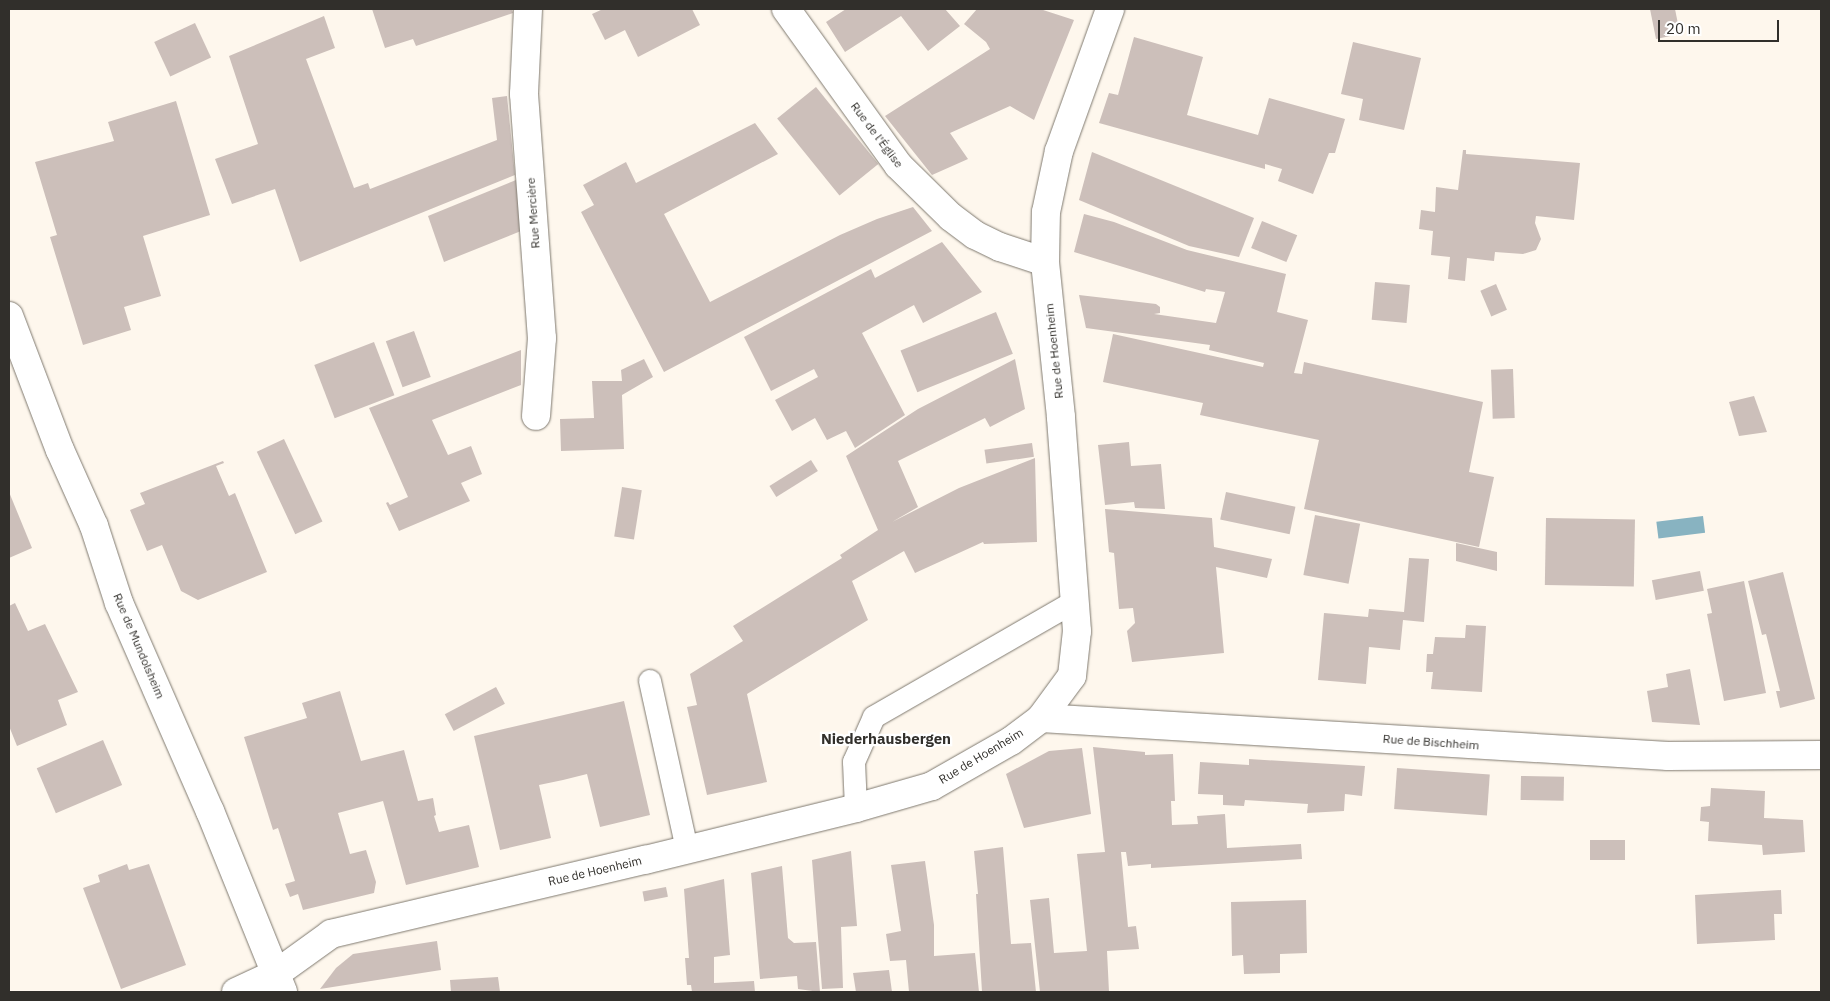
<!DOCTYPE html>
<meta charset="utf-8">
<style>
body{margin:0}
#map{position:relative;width:1830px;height:1001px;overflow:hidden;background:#fef7ed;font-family:"IBM Plex Sans",sans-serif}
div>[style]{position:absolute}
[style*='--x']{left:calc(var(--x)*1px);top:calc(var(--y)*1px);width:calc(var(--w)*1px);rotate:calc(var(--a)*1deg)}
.water>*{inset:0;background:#88b3c1;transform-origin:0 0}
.building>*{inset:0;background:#ccbfba;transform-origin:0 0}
.roads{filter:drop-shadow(0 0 1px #7f796f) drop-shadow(0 0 1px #7f796f)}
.lane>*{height:22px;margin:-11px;padding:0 11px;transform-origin:11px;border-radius:11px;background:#fff}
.street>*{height:28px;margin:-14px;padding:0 14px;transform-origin:14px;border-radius:14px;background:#fff}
.secondary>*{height:28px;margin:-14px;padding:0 14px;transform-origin:14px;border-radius:14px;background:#fff}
span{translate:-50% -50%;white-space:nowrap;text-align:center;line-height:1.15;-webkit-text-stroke:4.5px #fff;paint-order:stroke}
.street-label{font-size:12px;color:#312f2b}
.quarter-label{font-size:15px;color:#312f2b;font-weight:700}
.frame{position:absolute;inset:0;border:10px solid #312f2b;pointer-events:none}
.scale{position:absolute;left:1658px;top:20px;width:121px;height:22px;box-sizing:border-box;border:2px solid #312f2b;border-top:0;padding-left:6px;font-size:15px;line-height:18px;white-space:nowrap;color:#312f2b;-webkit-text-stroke:4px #fff;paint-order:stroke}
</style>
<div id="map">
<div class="water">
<i style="left:1703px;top:516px;width:17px;height:47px;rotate:83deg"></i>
</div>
<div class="building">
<i style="clip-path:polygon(372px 9px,512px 9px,513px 13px,416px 46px,413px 39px,385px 48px)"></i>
<i style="clip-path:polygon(603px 9px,692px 9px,700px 25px,638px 57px,625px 30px,605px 40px,592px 14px)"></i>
<i style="clip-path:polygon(846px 9px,945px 9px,960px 26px,928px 51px,901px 16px,845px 52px,826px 22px)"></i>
<i style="clip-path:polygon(977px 9px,1040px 9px,1074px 20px,1034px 120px,1010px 106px,950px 133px,968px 159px,932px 175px,885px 116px,990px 49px,986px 42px,964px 24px)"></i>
<i style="clip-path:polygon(1650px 9px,1675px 9px,1680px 34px,1656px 39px)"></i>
<i style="clip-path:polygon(324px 16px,335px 48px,306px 59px,354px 188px,368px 183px,370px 189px,497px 140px,492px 98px,507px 96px,515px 175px,300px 262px,275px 189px,232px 204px,215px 159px,258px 144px,229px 56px)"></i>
<i style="left:195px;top:23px;width:38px;height:45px;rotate:65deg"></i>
<i style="clip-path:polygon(1134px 37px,1203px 57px,1187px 115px,1258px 135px,1269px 98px,1345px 119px,1335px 153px,1329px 153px,1313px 194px,1278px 181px,1282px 169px,1265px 164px,1265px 169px,1099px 123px,1109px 93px,1118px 95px)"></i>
<i style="clip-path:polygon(1353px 42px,1421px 58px,1404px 130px,1359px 120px,1363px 99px,1341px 94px)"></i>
<i style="left:816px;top:87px;width:99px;height:50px;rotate:51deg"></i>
<i style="clip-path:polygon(176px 101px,210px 215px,143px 236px,161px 296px,124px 307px,131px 330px,83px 345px,50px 237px,57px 235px,35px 162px,114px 141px,108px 122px)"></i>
<i style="clip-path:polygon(755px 123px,778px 154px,664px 214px,710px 302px,840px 235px,877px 219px,913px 207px,932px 231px,664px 372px,581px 212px,594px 205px,583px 185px,626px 162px,636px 183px)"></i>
<i style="clip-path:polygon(1463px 150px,1466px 150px,1466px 154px,1580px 163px,1574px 220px,1536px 216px,1535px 223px,1541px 239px,1536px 250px,1523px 254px,1495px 252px,1494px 261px,1467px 258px,1465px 281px,1448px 279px,1450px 257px,1431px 255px,1433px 231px,1419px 229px,1421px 210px,1435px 212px,1436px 187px,1458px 190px)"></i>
<i style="clip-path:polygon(1092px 152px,1254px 218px,1239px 257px,1189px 246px,1079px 200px)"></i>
<i style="clip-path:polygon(516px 180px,521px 231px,444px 262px,428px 216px)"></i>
<i style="clip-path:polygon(1084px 214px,1114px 222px,1187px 250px,1286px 274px,1277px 312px,1308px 320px,1294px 373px,1302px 374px,1304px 362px,1483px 402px,1469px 472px,1494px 477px,1479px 547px,1304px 509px,1319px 440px,1200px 415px,1203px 403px,1103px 382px,1113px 334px,1263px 367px,1264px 363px,1209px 350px,1210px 345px,1086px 328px,1079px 295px,1156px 304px,1160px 307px,1160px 313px,1154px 314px,1216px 323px,1225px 292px,1206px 289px,1205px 292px,1074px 252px)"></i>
<i style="left:1262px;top:221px;width:38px;height:29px;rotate:22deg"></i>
<i style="clip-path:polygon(942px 242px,982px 292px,923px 323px,914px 305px,862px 333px,905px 415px,855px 448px,846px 431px,827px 440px,815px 418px,792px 431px,775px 400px,818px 377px,814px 369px,771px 391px,744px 337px,871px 269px,875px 278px)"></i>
<i style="left:1375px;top:282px;width:35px;height:38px;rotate:5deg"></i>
<i style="left:1496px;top:284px;width:28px;height:17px;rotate:67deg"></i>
<i style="left:996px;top:312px;width:45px;height:103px;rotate:68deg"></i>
<i style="left:414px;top:331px;width:49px;height:30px;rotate:70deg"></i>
<i style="left:374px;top:342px;width:57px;height:64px;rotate:69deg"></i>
<i style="clip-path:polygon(521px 350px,521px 385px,432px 420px,448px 455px,471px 446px,482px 474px,461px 483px,470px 501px,399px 531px,386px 503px,388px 502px,390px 505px,408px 497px,369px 408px)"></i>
<i style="clip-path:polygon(644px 359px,653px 377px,622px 395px,624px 449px,561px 451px,560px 419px,594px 418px,592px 381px,622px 381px,621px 370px)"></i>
<i style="clip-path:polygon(1015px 359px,1025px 409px,990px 427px,985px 418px,898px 461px,918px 507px,892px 522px,959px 488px,1035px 458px,1037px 542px,984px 544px,983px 542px,915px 573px,904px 551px,852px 581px,868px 620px,747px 694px,767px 782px,707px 795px,687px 707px,697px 705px,690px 674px,743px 641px,733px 626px,842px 558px,840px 555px,878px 530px,846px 456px,918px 409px)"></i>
<i style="left:1513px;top:369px;width:49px;height:22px;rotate:88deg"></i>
<i style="clip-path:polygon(1754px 396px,1767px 432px,1739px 436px,1729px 402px)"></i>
<i style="left:284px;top:439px;width:91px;height:30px;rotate:65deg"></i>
<i style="clip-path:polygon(1129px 442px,1131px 466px,1161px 464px,1165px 509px,1135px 508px,1134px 502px,1105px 505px,1098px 445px)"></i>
<i style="left:1032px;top:443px;width:14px;height:48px;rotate:82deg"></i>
<i style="left:811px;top:460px;width:13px;height:49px;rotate:58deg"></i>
<i style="clip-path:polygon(223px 461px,224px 463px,216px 466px,229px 496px,235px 493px,267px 572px,198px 600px,181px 591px,162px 545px,147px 551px,130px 510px,145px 504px,140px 493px)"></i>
<i style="left:622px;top:487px;width:20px;height:50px;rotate:9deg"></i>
<i style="clip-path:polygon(9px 492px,32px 548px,9px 558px)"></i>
<i style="left:1226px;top:492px;width:71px;height:28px;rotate:12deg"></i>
<i style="clip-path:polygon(1105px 509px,1212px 518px,1214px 547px,1272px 559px,1267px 578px,1216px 567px,1224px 653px,1132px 662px,1127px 631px,1135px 623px,1133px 608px,1119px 609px,1114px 553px,1109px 552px)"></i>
<i style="left:1315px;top:515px;width:46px;height:61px;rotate:11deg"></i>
<i style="left:1546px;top:518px;width:89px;height:67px;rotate:1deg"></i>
<i style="clip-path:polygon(1456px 543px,1497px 552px,1497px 571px,1456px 561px)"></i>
<i style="clip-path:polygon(1409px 558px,1429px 559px,1424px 622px,1403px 620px,1400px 650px,1369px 647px,1366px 684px,1318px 680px,1324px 613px,1368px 617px,1369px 609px,1404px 612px)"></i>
<i style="left:1700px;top:571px;width:20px;height:49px;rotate:79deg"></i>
<i style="clip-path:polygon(1783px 572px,1815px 699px,1780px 708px,1776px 691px,1780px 691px,1766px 634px,1762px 635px,1748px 581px)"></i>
<i style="clip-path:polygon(1744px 581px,1766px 693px,1724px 701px,1707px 614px,1712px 613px,1707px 589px)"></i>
<i style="clip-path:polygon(15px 603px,28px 631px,45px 624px,78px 692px,58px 700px,67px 725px,17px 746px,9px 726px,9px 606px)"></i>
<i style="clip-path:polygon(1466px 625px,1486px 626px,1482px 692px,1431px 689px,1433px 672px,1426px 672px,1427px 654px,1433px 654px,1435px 637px,1465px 638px)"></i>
<i style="clip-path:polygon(1690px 669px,1700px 725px,1652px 722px,1647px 691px,1668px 687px,1666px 674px)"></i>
<i style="left:496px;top:687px;width:19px;height:58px;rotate:62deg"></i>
<i style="clip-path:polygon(340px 691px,361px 761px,404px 750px,418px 801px,433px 798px,436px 815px,434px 816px,439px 832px,469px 825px,479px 867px,406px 885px,383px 801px,338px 813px,350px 854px,366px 850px,376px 882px,374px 893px,303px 910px,298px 894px,290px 897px,285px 884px,295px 881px,278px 828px,273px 830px,244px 737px,307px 718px,302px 703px)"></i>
<i style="clip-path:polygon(624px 701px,650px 815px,600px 827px,587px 774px,563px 780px,539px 785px,551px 838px,500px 850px,474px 736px)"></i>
<i style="left:103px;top:740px;width:49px;height:72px;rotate:67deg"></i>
<i style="clip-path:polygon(1093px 747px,1145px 752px,1145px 755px,1173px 754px,1175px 801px,1171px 801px,1172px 825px,1198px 824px,1197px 816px,1225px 814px,1227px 848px,1301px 844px,1302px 859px,1151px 868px,1151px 864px,1128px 866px,1126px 852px,1121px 852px,1128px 927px,1136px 926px,1139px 949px,1107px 951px,1109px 992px,1040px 992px,1030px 900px,1049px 898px,1054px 953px,1087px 951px,1077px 854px,1105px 852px)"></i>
<i style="clip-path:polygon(1082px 748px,1091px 814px,1024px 828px,1006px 774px,1049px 751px)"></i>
<i style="clip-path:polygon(1249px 759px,1365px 766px,1362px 796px,1345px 794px,1344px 811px,1307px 813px,1308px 804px,1245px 800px,1244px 806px,1223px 805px,1223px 795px,1198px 794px,1200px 762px,1249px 765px)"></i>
<i style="left:1397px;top:768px;width:93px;height:41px;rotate:4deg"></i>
<i style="left:1521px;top:776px;width:43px;height:24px;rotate:1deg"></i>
<i style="clip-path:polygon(1711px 788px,1765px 791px,1764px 818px,1803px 820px,1805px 852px,1763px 855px,1762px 845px,1708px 841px,1709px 822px,1700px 821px,1701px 807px,1710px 806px)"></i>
<i style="left:1590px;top:840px;width:35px;height:20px"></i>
<i style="clip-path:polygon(1003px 847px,1011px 944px,1031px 943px,1036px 992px,982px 992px,976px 894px,978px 894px,974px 851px)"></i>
<i style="clip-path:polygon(851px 851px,857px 926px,841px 927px,843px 988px,822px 989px,812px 860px)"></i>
<i style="clip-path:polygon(925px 861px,934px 925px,934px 956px,975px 953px,979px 992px,909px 992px,906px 960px,890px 961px,886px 934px,901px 931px,891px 865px)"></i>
<i style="clip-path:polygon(127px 864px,129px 870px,149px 864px,186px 965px,121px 989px,83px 888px,100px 882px,98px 875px)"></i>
<i style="clip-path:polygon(782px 866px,788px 938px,794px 943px,816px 942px,820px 992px,798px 989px,797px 976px,760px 979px,751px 873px)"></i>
<i style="clip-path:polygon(724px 879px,730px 955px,714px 957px,714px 983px,754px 981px,755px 992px,692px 992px,691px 985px,687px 985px,685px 958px,689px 958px,684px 889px)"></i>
<i style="left:666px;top:887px;width:10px;height:24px;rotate:79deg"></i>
<i style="clip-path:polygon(1781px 890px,1782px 914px,1774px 914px,1775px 940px,1697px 944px,1695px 895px)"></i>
<i style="clip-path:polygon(1306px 900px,1307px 953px,1280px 954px,1280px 973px,1244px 974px,1243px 955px,1232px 956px,1231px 902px)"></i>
<i style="clip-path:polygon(437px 941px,441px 970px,320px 989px,336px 968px,353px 954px)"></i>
<i style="clip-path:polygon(889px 970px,892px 992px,856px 992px,853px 973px)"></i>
<i style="clip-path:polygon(498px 977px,500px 992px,451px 992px,450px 980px)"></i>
</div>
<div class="roads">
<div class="lane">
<i style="--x:650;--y:681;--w:172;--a:77.6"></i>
<i style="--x:856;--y:808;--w:46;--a:-92.5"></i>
<i style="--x:854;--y:762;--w:49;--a:-66"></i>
<i style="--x:874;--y:717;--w:233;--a:-29.9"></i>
</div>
<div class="street">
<i style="--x:528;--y:9;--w:85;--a:92.7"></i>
<i style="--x:524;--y:94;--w:245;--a:85.8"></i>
<i style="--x:542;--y:338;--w:78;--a:94.4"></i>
<i style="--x:786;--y:9;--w:192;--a:54.3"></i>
<i style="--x:898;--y:165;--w:74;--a:44.5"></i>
<i style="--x:951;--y:217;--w:30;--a:37"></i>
<i style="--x:975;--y:235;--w:28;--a:26"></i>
<i style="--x:1000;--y:247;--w:47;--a:18.4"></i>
<i style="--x:1041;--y:718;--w:628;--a:3.47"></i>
<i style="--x:1668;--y:756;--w:153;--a:-0.4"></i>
<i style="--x:236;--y:992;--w:45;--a:-24.9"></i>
</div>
<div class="secondary">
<i style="--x:9;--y:316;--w:143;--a:69.2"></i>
<i style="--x:60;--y:450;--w:83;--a:65.9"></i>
<i style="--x:94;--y:526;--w:81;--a:72"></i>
<i style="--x:119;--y:603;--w:227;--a:66.4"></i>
<i style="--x:210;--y:811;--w:195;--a:68"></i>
<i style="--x:277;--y:973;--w:67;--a:-35.8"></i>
<i style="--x:331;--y:934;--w:323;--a:-13.3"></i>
<i style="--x:645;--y:860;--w:217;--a:-13.8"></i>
<i style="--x:856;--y:808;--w:79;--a:-16.1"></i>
<i style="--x:932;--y:786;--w:91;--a:-29.7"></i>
<i style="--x:1011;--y:741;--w:38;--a:-37"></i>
<i style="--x:1041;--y:718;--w:52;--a:-53.6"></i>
<i style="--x:1072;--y:676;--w:45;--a:-83.7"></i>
<i style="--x:1077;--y:631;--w:215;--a:-94.3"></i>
<i style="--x:1061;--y:417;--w:156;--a:-95.9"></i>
<i style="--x:1045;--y:262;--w:50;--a:-88.9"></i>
<i style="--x:1046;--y:212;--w:62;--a:-78"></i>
<i style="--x:1059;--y:151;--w:151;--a:-70.2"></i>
</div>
</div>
<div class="street-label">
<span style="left:877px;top:135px;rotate:53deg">Rue de l'Église</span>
<span style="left:533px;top:213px;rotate:-94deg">Rue Mercière</span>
<span style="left:1054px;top:351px;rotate:-96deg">Rue de Hoenheim</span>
<span style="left:139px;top:646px;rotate:67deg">Rue de Mundolsheim</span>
<span style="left:1431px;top:742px;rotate:4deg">Rue de Bischheim</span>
<span style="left:981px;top:756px;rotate:-31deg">Rue de Hoenheim</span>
<span style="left:595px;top:871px;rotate:-13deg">Rue de Hoenheim</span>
</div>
<div class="quarter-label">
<span style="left:886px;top:739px">Niederhausbergen</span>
</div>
<div class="frame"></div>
<div class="scale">20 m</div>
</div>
